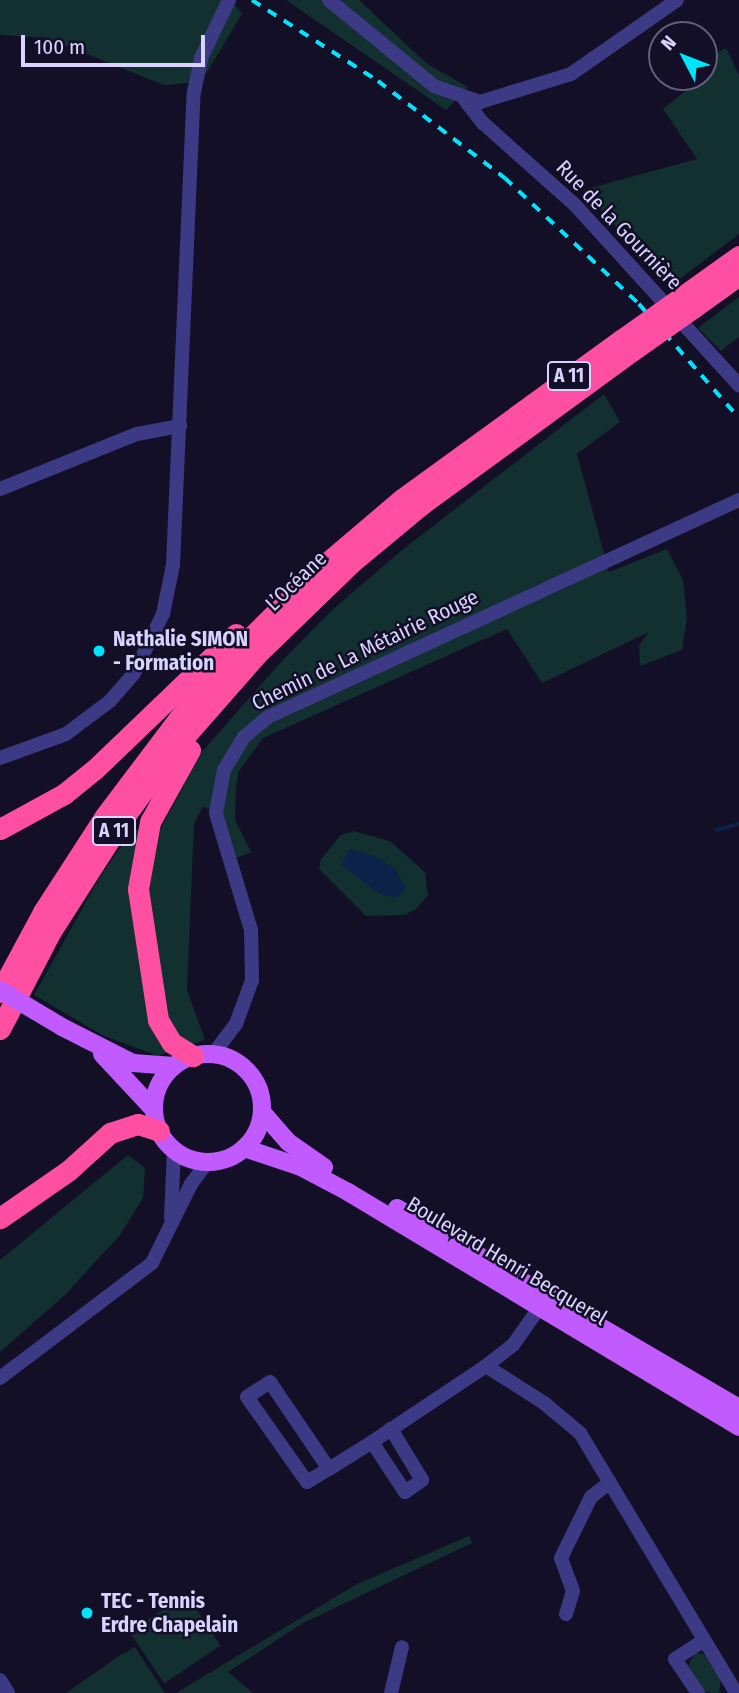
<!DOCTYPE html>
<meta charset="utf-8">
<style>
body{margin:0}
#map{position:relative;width:739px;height:1693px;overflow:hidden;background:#130f26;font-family:"Fira Sans Condensed",sans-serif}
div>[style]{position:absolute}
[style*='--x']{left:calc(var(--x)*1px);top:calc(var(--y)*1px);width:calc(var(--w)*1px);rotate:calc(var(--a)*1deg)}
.green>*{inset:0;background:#12302f;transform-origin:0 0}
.water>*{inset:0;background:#0c2248}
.stream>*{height:3.5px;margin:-1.75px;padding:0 1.75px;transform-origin:1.75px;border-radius:1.75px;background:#0c2248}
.minor>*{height:14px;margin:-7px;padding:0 7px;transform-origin:7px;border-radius:7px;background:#3d3a85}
.major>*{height:18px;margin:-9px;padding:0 9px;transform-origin:9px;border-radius:9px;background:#c25bff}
.major>.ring{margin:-9px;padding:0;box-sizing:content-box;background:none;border:18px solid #c25bff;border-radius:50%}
.highway>*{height:21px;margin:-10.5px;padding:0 10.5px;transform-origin:10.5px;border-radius:10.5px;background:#ff4fa3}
.rail>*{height:3.5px;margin-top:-1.75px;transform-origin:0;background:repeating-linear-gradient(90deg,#00e5ff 0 10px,transparent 0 19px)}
.major-bridge>*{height:18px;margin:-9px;padding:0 9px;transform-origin:9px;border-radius:9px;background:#c25bff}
.highway-bridge>*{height:21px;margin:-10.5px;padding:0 10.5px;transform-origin:10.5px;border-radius:10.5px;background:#ff4fa3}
.dots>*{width:19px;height:19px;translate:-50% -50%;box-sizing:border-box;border:4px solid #130f26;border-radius:50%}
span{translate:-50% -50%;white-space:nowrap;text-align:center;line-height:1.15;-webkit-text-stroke:5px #130f26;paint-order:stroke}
.shield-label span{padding:2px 5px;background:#130f26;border:2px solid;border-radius:5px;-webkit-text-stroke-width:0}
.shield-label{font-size:19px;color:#d9d4ff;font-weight:700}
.street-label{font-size:21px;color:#d9d4ff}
.poi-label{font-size:21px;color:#d9d4ff;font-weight:700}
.left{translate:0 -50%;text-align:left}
.north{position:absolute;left:648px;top:21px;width:70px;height:70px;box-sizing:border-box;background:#130f26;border:2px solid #625e7d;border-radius:50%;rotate:312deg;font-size:19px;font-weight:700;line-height:28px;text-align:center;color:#d9d4ff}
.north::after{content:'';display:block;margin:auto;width:24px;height:32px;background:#00e5ff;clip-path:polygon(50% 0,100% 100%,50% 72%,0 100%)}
.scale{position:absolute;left:21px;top:35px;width:184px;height:32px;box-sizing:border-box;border:4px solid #d9d4ff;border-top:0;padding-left:9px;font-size:21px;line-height:24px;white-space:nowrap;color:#d9d4ff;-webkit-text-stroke:5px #130f26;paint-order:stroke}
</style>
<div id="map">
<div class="green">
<i style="clip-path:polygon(0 0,231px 0,242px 14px,201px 82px,164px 85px,47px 38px,0 35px)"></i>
<i style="clip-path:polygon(286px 0,359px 0,427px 64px,468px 87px,446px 110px)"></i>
<i style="clip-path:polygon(726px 48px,739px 75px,739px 234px,681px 278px,658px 274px,583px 190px,697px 159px,663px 109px,697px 82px,695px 77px,704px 77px,704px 60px)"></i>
<i style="clip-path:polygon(739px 297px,739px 337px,721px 351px,698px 328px)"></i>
<i style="clip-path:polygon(604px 394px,620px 422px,577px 454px,609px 572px,667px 549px,683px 580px,687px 618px,682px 650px,640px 666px,639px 645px,649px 632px,542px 683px,507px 629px,263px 738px,239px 771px,236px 786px,235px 820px,251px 852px,237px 858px,223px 813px,203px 807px,194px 823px,187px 990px,205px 1040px,158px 1056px,102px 1035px,34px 995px,100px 877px,133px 830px,161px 828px,201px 753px,280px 663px,331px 611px,402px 550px)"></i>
<i style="clip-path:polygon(353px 831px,390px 841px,425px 872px,428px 895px,416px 909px,405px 915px,366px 916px,319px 869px,321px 859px,341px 835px)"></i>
<i style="clip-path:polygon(128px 1155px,145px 1168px,143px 1198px,120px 1235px,65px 1295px,0 1352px,0 1260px)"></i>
<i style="clip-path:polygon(469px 1536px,472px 1543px,303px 1623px,228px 1672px,253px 1693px,176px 1693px,357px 1584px)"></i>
<i style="left:186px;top:1594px;width:62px;height:68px;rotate:56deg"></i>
<i style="clip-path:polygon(135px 1647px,165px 1693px,66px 1693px,119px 1656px)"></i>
<i style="clip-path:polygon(695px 1652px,705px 1655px,721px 1680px,719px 1693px,704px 1692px,688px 1666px)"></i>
</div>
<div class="water">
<i style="clip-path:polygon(349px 849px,377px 857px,395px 869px,406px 888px,396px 898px,380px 894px,341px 865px)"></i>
</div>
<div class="stream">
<i style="--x:717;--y:830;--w:23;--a:-15"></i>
</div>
<div class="minor">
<i style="--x:329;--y:0;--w:136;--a:39.3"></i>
<i style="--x:434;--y:86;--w:49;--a:19.2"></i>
<i style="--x:480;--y:102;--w:95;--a:-17.1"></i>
<i style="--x:571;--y:74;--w:129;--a:-34.9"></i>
<i style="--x:464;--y:99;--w:31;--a:52"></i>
<i style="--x:483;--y:123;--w:123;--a:41.7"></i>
<i style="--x:575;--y:205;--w:244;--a:47.7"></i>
<i style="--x:0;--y:489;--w:148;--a:-21.9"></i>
<i style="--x:137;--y:434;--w:44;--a:-10.5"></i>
<i style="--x:0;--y:758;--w:70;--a:-20"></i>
<i style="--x:66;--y:734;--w:55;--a:-36.9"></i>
<i style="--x:110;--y:701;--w:37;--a:-49"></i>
<i style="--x:134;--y:673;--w:66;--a:-63.8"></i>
<i style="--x:163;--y:614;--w:50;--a:-78.5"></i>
<i style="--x:173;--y:565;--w:473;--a:-87.5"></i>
<i style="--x:194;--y:92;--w:35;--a:-78"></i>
<i style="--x:201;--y:58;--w:64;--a:-64.2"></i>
<i style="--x:214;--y:1053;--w:36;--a:-53"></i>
<i style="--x:236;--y:1024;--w:47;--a:-70"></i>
<i style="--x:252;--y:980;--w:50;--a:-91.1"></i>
<i style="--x:251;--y:930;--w:122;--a:-106.7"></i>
<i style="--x:216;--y:813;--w:44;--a:-79.5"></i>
<i style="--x:224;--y:770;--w:39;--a:-59"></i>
<i style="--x:244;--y:737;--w:31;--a:-40"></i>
<i style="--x:268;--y:717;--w:519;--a:-24.74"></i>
<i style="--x:171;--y:1218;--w:68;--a:-87.5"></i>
<i style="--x:486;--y:1366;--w:69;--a:32.5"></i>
<i style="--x:544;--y:1403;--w:47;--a:39.8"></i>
<i style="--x:580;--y:1433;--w:303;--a:59"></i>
<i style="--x:0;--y:1378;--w:191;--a:-37.1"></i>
<i style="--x:152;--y:1263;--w:88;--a:-63.7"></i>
<i style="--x:191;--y:1184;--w:26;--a:-53"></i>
<i style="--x:372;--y:1442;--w:60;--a:56.6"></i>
<i style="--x:405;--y:1492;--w:21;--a:-35"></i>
<i style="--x:422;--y:1480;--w:60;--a:-121.3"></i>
<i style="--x:329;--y:1469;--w:105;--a:-124.1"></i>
<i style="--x:270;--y:1382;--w:27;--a:147"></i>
<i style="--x:247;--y:1397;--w:104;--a:54.8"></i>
<i style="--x:307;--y:1482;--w:26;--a:-31"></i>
<i style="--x:329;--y:1469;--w:51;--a:-32.1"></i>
<i style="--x:372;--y:1442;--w:137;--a:-33.7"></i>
<i style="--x:486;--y:1366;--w:34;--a:-38"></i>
<i style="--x:513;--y:1345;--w:54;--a:-54.8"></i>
<i style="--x:566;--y:1614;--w:24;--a:-73"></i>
<i style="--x:573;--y:1591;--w:35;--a:-110"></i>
<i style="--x:561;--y:1558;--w:68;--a:-63.8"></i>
<i style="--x:591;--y:1497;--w:24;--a:-38"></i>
<i style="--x:0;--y:1680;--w:15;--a:58"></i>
<i style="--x:391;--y:1693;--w:47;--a:-76.6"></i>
<i style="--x:698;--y:1693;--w:41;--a:-124.1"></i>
<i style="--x:675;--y:1659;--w:35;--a:-33"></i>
</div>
<div class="major">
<i style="--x:62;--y:1027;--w:80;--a:26.9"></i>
<i style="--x:133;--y:1063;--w:41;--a:4.2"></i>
<i class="ring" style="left:154px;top:1054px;width:90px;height:90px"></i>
<i style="--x:102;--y:1054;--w:76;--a:47.1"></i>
<i style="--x:262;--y:1112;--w:40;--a:49"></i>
<i style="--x:288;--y:1142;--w:44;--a:34.8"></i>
<i style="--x:244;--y:1148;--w:60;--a:18.4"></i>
<i style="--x:301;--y:1167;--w:53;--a:28"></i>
<i style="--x:348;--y:1192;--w:456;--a:31"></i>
<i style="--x:397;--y:1208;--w:396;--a:30.3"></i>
</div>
<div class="highway">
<i style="--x:683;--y:296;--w:69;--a:-35.5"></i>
<i style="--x:693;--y:308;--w:57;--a:-35.7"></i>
<i style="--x:190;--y:750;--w:82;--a:119.1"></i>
<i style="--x:150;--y:822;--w:68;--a:100.2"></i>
<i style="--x:138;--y:889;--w:133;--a:81.3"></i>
<i style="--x:158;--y:1020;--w:27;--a:59"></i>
<i style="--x:172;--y:1043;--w:25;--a:32"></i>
<i style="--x:0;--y:829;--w:73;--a:-28.7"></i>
<i style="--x:64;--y:794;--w:40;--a:-39"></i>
<i style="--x:95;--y:769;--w:195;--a:-43.8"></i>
<i style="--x:0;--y:992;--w:91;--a:-61.7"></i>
<i style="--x:43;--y:912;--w:114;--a:-57.1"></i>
<i style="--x:105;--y:816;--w:124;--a:-52.9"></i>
<i style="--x:180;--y:717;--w:100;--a:-48.7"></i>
<i style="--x:246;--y:642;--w:107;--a:-44.6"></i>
<i style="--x:322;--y:567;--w:105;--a:-40.4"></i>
<i style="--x:402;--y:499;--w:271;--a:-36"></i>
<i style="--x:0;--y:1029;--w:110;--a:-62.5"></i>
<i style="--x:51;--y:931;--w:135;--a:-57.4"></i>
<i style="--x:124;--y:817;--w:91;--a:-53.5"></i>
<i style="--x:178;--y:744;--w:120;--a:-48.7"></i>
<i style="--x:257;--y:654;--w:131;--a:-44.1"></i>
<i style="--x:351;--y:563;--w:92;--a:-39.7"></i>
<i style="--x:422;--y:504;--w:260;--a:-36.1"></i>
<i style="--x:0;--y:1218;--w:83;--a:-34.7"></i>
<i style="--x:68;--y:1171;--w:57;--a:-42.1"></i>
<i style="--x:110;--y:1133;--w:29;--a:-18"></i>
<i style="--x:138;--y:1124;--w:22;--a:18"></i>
</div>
<div class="rail">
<i style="--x:252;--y:0;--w:150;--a:32.7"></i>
<i style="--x:378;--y:81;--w:160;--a:37.4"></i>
<i style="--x:505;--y:178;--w:184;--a:43.2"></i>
<i style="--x:639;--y:304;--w:152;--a:48.7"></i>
</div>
<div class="major-bridge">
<i style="--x:0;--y:990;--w:72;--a:30.8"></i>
</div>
<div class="highway-bridge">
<i style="--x:621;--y:340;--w:76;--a:-35.4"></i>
<i style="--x:632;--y:351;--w:75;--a:-35.2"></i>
</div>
<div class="dots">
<i style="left:99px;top:651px;background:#00e5ff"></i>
<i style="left:87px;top:1613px;background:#00e5ff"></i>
</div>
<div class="shield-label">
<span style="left:569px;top:376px">A 11</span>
<span style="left:114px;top:831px">A 11</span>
</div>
<div class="street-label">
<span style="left:619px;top:225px;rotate:46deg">Rue de la Gournière</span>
<span style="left:296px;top:581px;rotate:-44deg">L’Océane</span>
<span style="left:365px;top:650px;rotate:-26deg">Chemin de La Métairie Rouge</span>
<span style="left:507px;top:1261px;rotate:31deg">Boulevard Henri Becquerel</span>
</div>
<div class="poi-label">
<span class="left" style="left:113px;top:651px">Nathalie SIMON<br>- Formation</span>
<span class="left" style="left:101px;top:1613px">TEC - Tennis<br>Erdre Chapelain</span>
</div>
<div class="north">N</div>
<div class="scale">100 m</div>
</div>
